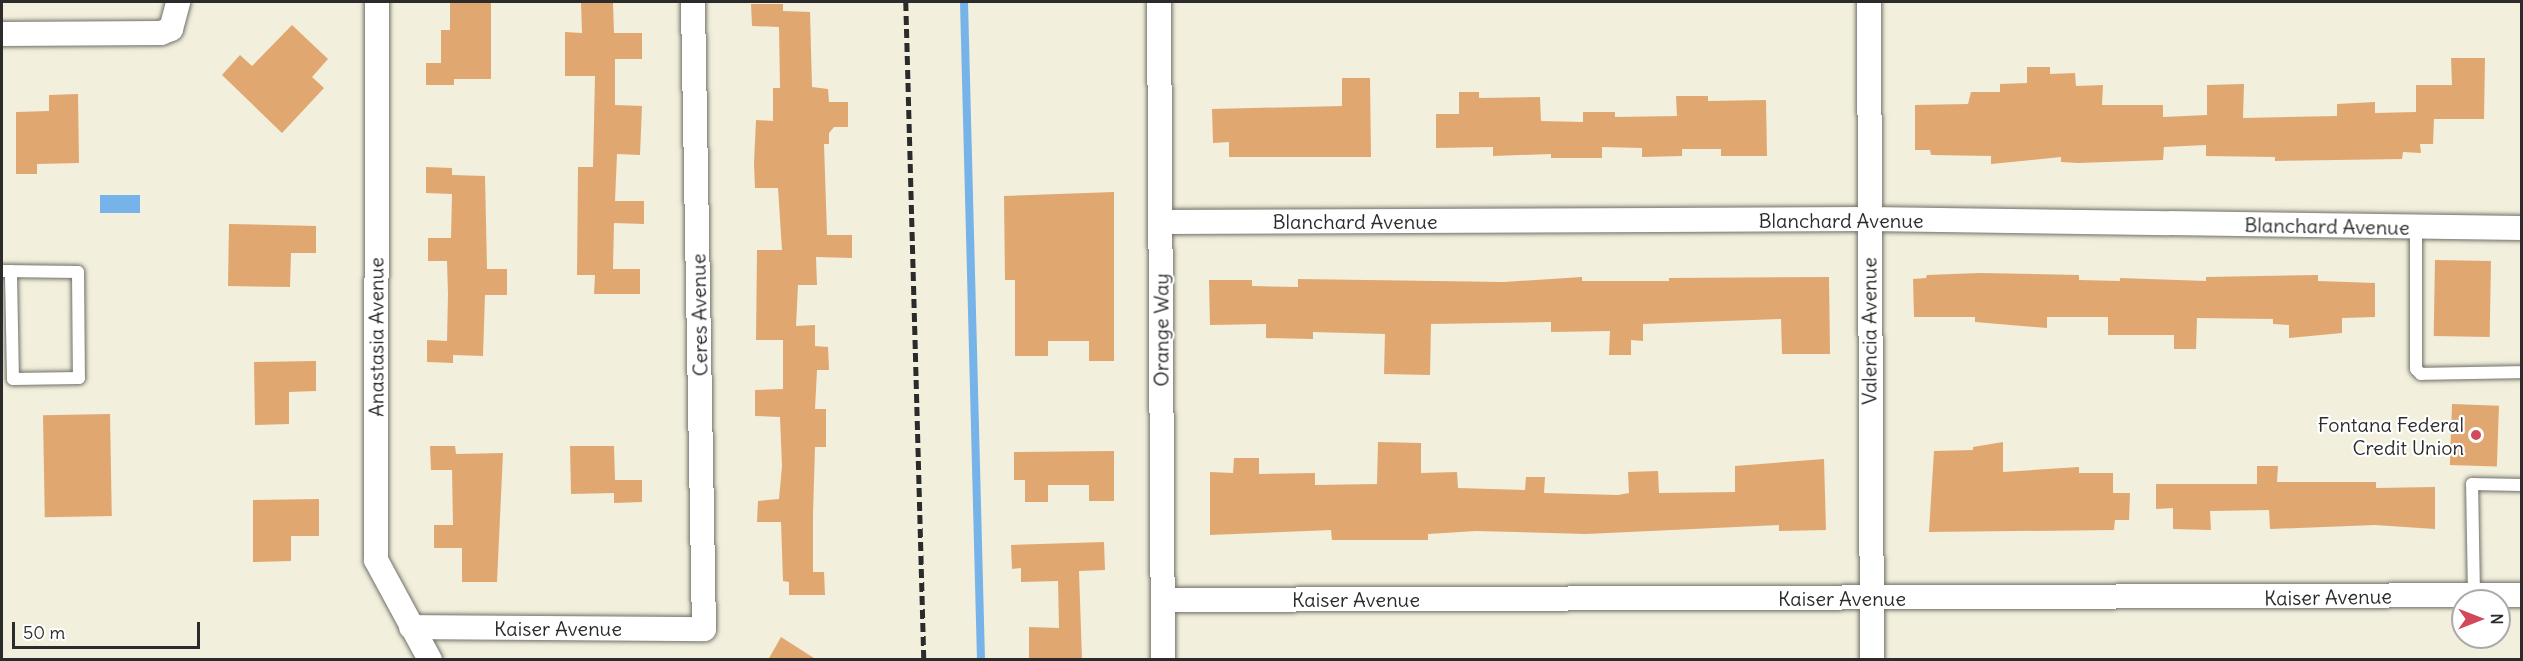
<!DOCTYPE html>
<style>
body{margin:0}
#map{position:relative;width:2523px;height:661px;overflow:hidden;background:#f2efdc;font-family:Delius,sans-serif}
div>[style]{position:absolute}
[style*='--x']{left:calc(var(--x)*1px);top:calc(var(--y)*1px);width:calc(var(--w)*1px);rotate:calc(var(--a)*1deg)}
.water>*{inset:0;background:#75b3e8;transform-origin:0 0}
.stream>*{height:8px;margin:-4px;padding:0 4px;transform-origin:4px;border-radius:4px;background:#75b3e8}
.building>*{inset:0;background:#e1a771;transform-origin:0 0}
.roads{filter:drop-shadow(0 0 2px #717069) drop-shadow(0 0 2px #717069)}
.lane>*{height:12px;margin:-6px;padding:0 6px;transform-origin:6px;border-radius:6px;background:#fff}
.street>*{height:24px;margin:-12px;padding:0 12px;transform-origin:12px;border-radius:12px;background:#fff}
.rail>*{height:4.5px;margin-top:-2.25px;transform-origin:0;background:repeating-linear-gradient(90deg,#2b2b2b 0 9px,transparent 0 13.5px)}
.dots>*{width:16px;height:16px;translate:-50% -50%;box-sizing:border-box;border:3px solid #fff;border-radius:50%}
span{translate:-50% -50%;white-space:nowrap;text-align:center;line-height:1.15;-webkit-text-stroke:4.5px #fff;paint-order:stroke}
.street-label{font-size:20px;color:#2b2b2b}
.poi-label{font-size:20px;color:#2b2b2b}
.right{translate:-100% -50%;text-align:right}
.frame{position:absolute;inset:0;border:3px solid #2b2b2b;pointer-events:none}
.north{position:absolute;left:2451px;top:589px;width:60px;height:60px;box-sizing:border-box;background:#fff;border:2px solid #aaa;border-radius:50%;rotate:90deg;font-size:16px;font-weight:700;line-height:24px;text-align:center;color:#2b2b2b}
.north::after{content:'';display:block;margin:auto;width:21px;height:27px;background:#d1495b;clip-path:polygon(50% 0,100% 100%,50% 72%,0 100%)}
.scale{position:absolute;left:12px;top:622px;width:188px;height:27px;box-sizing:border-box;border:3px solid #2b2b2b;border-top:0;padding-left:8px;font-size:18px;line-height:21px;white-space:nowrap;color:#2b2b2b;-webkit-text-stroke:4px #fff;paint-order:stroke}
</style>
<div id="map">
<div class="water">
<i style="left:100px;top:195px;width:40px;height:18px"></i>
</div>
<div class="stream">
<i style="--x:964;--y:2;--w:658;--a:88.52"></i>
</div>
<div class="building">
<i style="clip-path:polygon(450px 2px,491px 2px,491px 79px,454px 79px,454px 85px,426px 85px,426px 63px,441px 63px,441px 30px,450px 30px)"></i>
<i style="clip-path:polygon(581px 2px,613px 2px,614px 33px,642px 33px,642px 59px,615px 59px,615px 105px,642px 106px,640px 155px,617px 154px,615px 201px,644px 201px,644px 224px,614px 223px,613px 269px,640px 269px,640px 294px,594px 294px,595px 275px,577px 275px,578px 167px,593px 167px,595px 76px,565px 76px,565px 32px,582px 33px)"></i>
<i style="clip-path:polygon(751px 4px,783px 4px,783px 11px,810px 12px,812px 87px,828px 89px,829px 102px,848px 102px,848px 127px,834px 127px,829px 133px,829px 144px,824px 144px,827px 235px,852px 235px,852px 258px,816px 257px,817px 285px,798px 285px,796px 326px,815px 325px,815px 346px,828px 347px,829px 370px,817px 370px,815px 409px,826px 409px,826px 447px,815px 447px,813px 514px,813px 572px,824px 572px,825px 595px,789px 595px,789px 582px,783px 581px,781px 522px,757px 522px,758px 501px,779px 499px,782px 466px,780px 417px,755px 416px,755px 390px,783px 389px,783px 340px,756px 340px,757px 250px,782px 250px,778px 188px,755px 188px,754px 163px,756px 120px,773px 121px,773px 88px,780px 88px,779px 27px,752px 26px)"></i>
<i style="clip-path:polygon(292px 25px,328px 59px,312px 77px,324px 88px,282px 133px,222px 75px,240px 55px,252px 66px)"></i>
<i style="clip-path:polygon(2451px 58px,2485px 58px,2484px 119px,2434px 119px,2433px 144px,2420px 144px,2421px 153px,2403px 152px,2402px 159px,2275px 161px,2275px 157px,2206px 156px,2206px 145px,2164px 147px,2163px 160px,2078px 163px,2061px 162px,2061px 157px,1991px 164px,1991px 156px,1931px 155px,1930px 150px,1915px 150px,1915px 105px,1968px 104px,1971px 92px,2000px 92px,2000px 84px,2027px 83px,2027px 67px,2050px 67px,2050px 74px,2075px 73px,2076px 86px,2103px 85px,2102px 105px,2163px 105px,2163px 117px,2207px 115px,2207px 85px,2244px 84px,2243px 118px,2337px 116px,2337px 104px,2375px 102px,2375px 113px,2416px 112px,2416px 85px,2452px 85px)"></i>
<i style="clip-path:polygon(1342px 78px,1370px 78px,1371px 157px,1229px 157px,1229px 142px,1213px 143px,1212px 109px,1342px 106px)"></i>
<i style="clip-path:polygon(1459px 92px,1479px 92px,1479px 98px,1540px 97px,1541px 121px,1583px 122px,1583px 112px,1615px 112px,1615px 117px,1677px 116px,1676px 96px,1708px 96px,1708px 101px,1766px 100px,1767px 156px,1721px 156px,1721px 149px,1682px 149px,1682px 156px,1642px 157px,1642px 148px,1602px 147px,1602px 158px,1551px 158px,1551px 154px,1493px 156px,1493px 147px,1436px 148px,1436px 114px,1459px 114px)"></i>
<i style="clip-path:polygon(78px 94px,79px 163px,37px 164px,37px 174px,16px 174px,16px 112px,49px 111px,49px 95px)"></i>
<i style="clip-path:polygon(426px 167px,452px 168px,452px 175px,485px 176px,487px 269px,507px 269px,507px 295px,485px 295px,483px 356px,453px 355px,453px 363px,427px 362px,427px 340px,447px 341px,448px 294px,447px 261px,428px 261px,428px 238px,451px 238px,452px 194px,426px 193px)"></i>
<i style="clip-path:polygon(1114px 192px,1114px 361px,1089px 361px,1089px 341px,1048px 341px,1048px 356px,1015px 356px,1015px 280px,1005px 280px,1004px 196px)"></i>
<i style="clip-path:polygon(229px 224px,316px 226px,316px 253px,291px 253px,290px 287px,228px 286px)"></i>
<i style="left:2435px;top:260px;width:56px;height:76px;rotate:1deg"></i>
<i style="clip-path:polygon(1980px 273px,2079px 275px,2079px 280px,2120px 281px,2120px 278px,2206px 281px,2206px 277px,2318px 275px,2318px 281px,2375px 283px,2375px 317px,2342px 318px,2342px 333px,2289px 338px,2289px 325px,2273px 324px,2273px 319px,2197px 318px,2196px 349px,2174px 349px,2174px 335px,2108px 335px,2108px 317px,2047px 317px,2047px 328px,1975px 322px,1975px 317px,1914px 317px,1913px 279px,1926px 278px,1927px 275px)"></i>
<i style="clip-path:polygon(1582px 277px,1582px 281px,1669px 281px,1669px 278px,1829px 277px,1830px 354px,1782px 354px,1781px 319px,1643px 324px,1643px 341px,1631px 340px,1631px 355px,1609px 355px,1610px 331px,1551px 332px,1551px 322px,1431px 324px,1430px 375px,1384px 374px,1385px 334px,1313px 332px,1313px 339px,1266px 338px,1266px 324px,1210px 325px,1209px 280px,1252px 280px,1252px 286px,1298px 287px,1298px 279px,1504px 282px)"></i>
<i style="clip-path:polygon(316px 361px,316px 391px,289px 392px,289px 424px,255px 425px,254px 362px)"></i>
<i style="left:2452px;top:404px;width:47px;height:61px;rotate:2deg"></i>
<i style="left:110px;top:414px;width:102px;height:67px;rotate:89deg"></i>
<i style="clip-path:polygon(1378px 442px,1421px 443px,1421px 473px,1457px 472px,1458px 488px,1525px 490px,1526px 477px,1545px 477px,1544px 493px,1618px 495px,1629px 493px,1628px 472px,1658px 471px,1659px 493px,1735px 492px,1735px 466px,1824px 459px,1826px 530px,1779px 531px,1779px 525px,1586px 534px,1476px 531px,1428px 534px,1428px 540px,1332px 540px,1331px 530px,1210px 535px,1210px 472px,1233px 473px,1234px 458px,1259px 458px,1259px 474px,1315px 473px,1315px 485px,1377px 484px)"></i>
<i style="clip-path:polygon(2003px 442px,2003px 472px,2079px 467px,2079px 473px,2113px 473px,2113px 493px,2130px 493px,2129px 520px,2115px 520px,2114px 530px,1929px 532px,1934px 451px,1973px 450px,1973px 447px)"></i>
<i style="clip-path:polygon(430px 446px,455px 446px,456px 454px,503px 453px,497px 582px,462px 582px,462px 548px,434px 548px,434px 525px,453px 525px,452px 470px,431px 470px)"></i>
<i style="clip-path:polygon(570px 446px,614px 446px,615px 480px,642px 480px,642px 502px,614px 503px,614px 493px,571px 494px)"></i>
<i style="clip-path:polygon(1114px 451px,1114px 501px,1089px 501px,1089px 485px,1048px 485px,1048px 502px,1025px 502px,1025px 480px,1014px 480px,1014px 452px)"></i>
<i style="clip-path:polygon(2257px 466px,2278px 466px,2277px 482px,2376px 482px,2376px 488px,2435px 487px,2435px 529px,2375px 525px,2270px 529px,2269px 510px,2210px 511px,2211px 530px,2173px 529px,2173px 508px,2156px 509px,2156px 484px,2257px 484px)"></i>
<i style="clip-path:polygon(319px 499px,319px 536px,291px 536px,291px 561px,253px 562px,253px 500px)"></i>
<i style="clip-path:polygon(1104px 542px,1105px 570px,1079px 571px,1082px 660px,1029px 660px,1029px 627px,1059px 628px,1058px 581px,1021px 582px,1021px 568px,1012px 569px,1011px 545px)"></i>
<i style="clip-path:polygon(781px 637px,817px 660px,768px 660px)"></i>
</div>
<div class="roads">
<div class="lane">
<i style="--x:2416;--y:228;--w:141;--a:90"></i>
<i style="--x:2416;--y:369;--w:7;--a:45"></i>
<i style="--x:2421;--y:374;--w:101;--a:-1.1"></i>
<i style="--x:2;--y:271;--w:76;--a:0.8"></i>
<i style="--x:78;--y:272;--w:106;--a:89.5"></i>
<i style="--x:79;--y:378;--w:66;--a:179.1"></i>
<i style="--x:13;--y:379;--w:108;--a:-91.1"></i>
<i style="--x:2474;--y:595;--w:111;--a:-91"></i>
<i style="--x:2472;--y:484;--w:50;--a:1.1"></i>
</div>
<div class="street">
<i style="--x:377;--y:2;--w:558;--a:90.1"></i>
<i style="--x:376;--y:560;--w:114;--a:61.6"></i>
<i style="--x:1159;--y:2;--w:658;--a:89.65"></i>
<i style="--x:1869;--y:2;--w:658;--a:89.74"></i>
<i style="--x:2;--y:34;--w:159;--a:-0.4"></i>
<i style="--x:161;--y:33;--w:11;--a:-22"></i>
<i style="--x:171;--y:29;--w:28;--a:-75"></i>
<i style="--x:1161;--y:222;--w:708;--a:-0.24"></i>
<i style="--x:1869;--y:219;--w:653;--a:0.79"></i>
<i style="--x:1163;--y:600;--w:1359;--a:-0.21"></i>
<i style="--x:411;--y:627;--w:293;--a:0.4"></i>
<i style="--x:704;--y:629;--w:627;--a:-91.01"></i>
</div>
</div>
<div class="rail">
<i style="--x:906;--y:2;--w:658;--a:88.43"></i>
</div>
<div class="dots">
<i style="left:2476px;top:435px;background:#d1495b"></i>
</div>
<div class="street-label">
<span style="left:1841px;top:220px">Blanchard Avenue</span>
<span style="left:1355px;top:221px">Blanchard Avenue</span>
<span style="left:2327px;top:226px;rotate:1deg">Blanchard Avenue</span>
<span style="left:699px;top:315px;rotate:-91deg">Ceres Avenue</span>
<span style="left:1161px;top:330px;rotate:-90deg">Orange Way</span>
<span style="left:1869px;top:331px;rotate:-90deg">Valencia Avenue</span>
<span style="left:376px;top:337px;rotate:-90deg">Anastasia Avenue</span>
<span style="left:2328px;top:597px;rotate:-1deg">Kaiser Avenue</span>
<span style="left:1842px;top:598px">Kaiser Avenue</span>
<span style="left:1356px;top:599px">Kaiser Avenue</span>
<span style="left:558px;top:628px">Kaiser Avenue</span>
</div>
<div class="poi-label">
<span class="right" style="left:2464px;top:436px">Fontana Federal<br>Credit Union</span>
</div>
<div class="frame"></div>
<div class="north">N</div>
<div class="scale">50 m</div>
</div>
